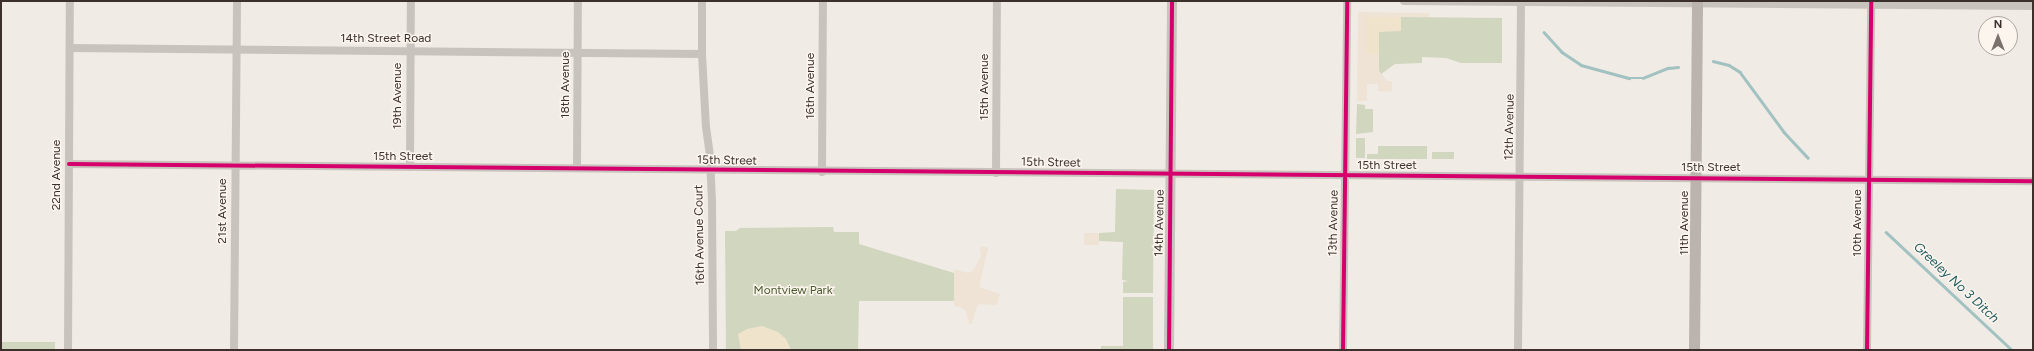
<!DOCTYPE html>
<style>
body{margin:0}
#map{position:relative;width:2034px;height:351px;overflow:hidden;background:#f0ebe5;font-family:Figtree,sans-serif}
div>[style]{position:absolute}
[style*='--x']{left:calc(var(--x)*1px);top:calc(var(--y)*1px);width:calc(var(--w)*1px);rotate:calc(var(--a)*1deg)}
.green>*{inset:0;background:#d1d6bf;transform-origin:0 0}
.sand>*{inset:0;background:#efe3cc}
.plaza>*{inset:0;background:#eee3d5;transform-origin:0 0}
.stream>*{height:2.5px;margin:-1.25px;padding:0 1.25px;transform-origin:1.25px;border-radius:1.25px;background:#a1c2c1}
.minor>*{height:8px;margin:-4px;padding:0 4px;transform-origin:4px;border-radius:4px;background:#c9c3be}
.tertiary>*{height:10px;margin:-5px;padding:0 5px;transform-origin:5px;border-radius:5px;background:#c9c3be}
.secondary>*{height:11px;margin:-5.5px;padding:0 5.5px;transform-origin:5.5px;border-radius:5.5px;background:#bab3ae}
.cycleway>*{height:4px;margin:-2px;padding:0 2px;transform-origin:2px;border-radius:2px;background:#d6006c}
span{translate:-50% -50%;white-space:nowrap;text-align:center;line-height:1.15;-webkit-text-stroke:3px #fbf5ee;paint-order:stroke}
.street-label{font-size:12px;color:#3b302b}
.park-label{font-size:12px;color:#4a5a2e}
.water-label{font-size:13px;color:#1f5a5e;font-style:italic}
.frame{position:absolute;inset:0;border:2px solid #3b302b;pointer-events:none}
.north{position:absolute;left:1978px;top:16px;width:40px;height:40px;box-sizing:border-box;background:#fbf5ee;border:1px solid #aea6a0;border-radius:50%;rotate:0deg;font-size:11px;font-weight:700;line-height:16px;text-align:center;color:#3b302b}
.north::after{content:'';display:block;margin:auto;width:14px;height:18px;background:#7a716c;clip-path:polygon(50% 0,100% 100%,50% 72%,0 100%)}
</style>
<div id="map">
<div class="green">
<i style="clip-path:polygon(1401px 17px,1502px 18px,1502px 63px,1461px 63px,1446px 58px,1422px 57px,1422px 63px,1395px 64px,1381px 74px,1379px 71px,1379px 31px,1401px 31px)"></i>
<i style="clip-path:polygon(1357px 104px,1365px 105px,1365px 109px,1373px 109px,1373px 132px,1356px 134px)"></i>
<i style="left:1356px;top:138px;width:9px;height:20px"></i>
<i style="clip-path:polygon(1378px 146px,1427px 146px,1427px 159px,1367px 159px,1367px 154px,1378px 154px)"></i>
<i style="left:1432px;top:152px;width:22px;height:7px"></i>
<i style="clip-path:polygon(1116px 189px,1154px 190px,1153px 293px,1123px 293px,1123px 282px,1128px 281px,1122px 280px,1123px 242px,1099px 241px,1099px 233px,1115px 232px)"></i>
<i style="clip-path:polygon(833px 227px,834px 232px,859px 232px,859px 244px,954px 273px,954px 301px,859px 301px,858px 350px,726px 350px,725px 231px,736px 231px,740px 228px)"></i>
<i style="clip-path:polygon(1123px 297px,1153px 297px,1153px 350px,1101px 350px,1101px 346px,1123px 346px)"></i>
<i style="left:55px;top:342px;width:8px;height:54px;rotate:90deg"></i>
</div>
<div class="sand">
<i style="clip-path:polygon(1366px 17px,1401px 17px,1401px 31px,1379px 32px,1379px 54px,1366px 54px)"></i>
<i style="clip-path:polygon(762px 326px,778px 332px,786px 339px,791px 350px,741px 350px,738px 334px,747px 329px)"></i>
</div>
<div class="plaza">
<i style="clip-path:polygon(1358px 12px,1429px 13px,1429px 17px,1366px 17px,1366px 54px,1379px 54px,1379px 71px,1387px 81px,1392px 81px,1392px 92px,1378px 91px,1378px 84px,1367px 84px,1367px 101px,1357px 101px)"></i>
<i style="left:1084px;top:233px;width:15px;height:12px"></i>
<i style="clip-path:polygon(983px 246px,988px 248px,979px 287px,1000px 294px,997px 305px,979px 304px,977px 306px,972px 324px,969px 324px,966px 311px,960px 307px,954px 306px,954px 269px,968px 273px,973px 271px,981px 256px,980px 248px)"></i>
</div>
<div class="stream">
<i style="--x:1544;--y:32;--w:27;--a:48"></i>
<i style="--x:1562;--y:52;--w:23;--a:34"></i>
<i style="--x:1581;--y:65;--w:50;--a:15.2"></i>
<i style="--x:1629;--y:78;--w:14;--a:0"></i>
<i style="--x:1643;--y:78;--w:27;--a:-22"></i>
<i style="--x:1668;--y:68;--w:10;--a:-6"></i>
<i style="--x:1713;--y:61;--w:16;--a:14"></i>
<i style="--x:1729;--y:65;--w:13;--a:32"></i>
<i style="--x:1740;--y:72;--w:74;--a:53.7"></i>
<i style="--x:1784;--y:132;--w:35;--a:47"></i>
<i style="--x:1886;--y:232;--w:173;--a:43.1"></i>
</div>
<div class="minor">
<i style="--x:702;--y:1;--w:53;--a:90"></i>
<i style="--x:702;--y:54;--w:73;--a:86.9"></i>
<i style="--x:706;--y:127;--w:30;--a:82"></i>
<i style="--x:710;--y:157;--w:44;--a:87.4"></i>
<i style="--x:712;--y:201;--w:149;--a:89.6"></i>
<i style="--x:1404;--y:1;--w:629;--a:0.46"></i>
<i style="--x:70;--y:48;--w:632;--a:0.54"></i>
<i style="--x:69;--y:164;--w:1964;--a:0.5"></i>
<i style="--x:410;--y:167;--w:166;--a:-89.7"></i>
<i style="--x:577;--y:168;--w:167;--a:-89.7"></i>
<i style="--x:822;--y:172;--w:171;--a:-89.7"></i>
<i style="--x:996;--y:173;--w:172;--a:-89.7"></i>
<i style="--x:68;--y:350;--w:349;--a:-89.7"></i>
<i style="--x:234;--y:350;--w:349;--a:-89.5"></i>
<i style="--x:1343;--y:350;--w:349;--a:-89.3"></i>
<i style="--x:1518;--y:350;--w:349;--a:-89.5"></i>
<i style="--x:1867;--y:350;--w:349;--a:-89.3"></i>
</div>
<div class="tertiary">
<i style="--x:1169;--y:350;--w:349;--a:-89.5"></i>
</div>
<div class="secondary">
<i style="--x:1694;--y:350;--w:349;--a:-89.5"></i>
</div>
<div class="cycleway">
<i style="--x:69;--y:164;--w:1964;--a:0.5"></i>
<i style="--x:1169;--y:350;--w:349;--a:-89.5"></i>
<i style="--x:1343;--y:350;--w:349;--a:-89.3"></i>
<i style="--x:1867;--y:350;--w:349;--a:-89.3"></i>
</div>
<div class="street-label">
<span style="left:386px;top:39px">14th Street Road</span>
<span style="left:566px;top:85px;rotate:-90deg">18th Avenue</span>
<span style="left:811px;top:86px;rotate:-90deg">16th Avenue</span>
<span style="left:985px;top:87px;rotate:-90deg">15th Avenue</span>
<span style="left:398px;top:96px;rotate:-90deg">19th Avenue</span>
<span style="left:1510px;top:127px;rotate:-89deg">12th Avenue</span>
<span style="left:403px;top:157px">15th Street</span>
<span style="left:727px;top:161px;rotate:1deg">15th Street</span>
<span style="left:1051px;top:163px;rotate:1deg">15th Street</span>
<span style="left:1387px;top:166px">15th Street</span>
<span style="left:1711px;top:168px">15th Street</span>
<span style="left:57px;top:175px;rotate:-90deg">22nd Avenue</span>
<span style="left:223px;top:211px;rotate:-90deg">21st Avenue</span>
<span style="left:1160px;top:223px;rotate:-89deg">14th Avenue</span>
<span style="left:1334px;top:223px;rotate:-89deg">13th Avenue</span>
<span style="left:1685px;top:223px;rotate:-90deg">11th Avenue</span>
<span style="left:1858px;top:223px;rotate:-90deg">10th Avenue</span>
<span style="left:700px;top:235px;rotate:-91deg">16th Avenue Court</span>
</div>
<div class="park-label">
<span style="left:793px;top:291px">Montview Park</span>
</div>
<div class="water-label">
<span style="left:1956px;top:283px;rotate:43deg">Greeley No 3 Ditch</span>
</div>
<div class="frame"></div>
<div class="north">N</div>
</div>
